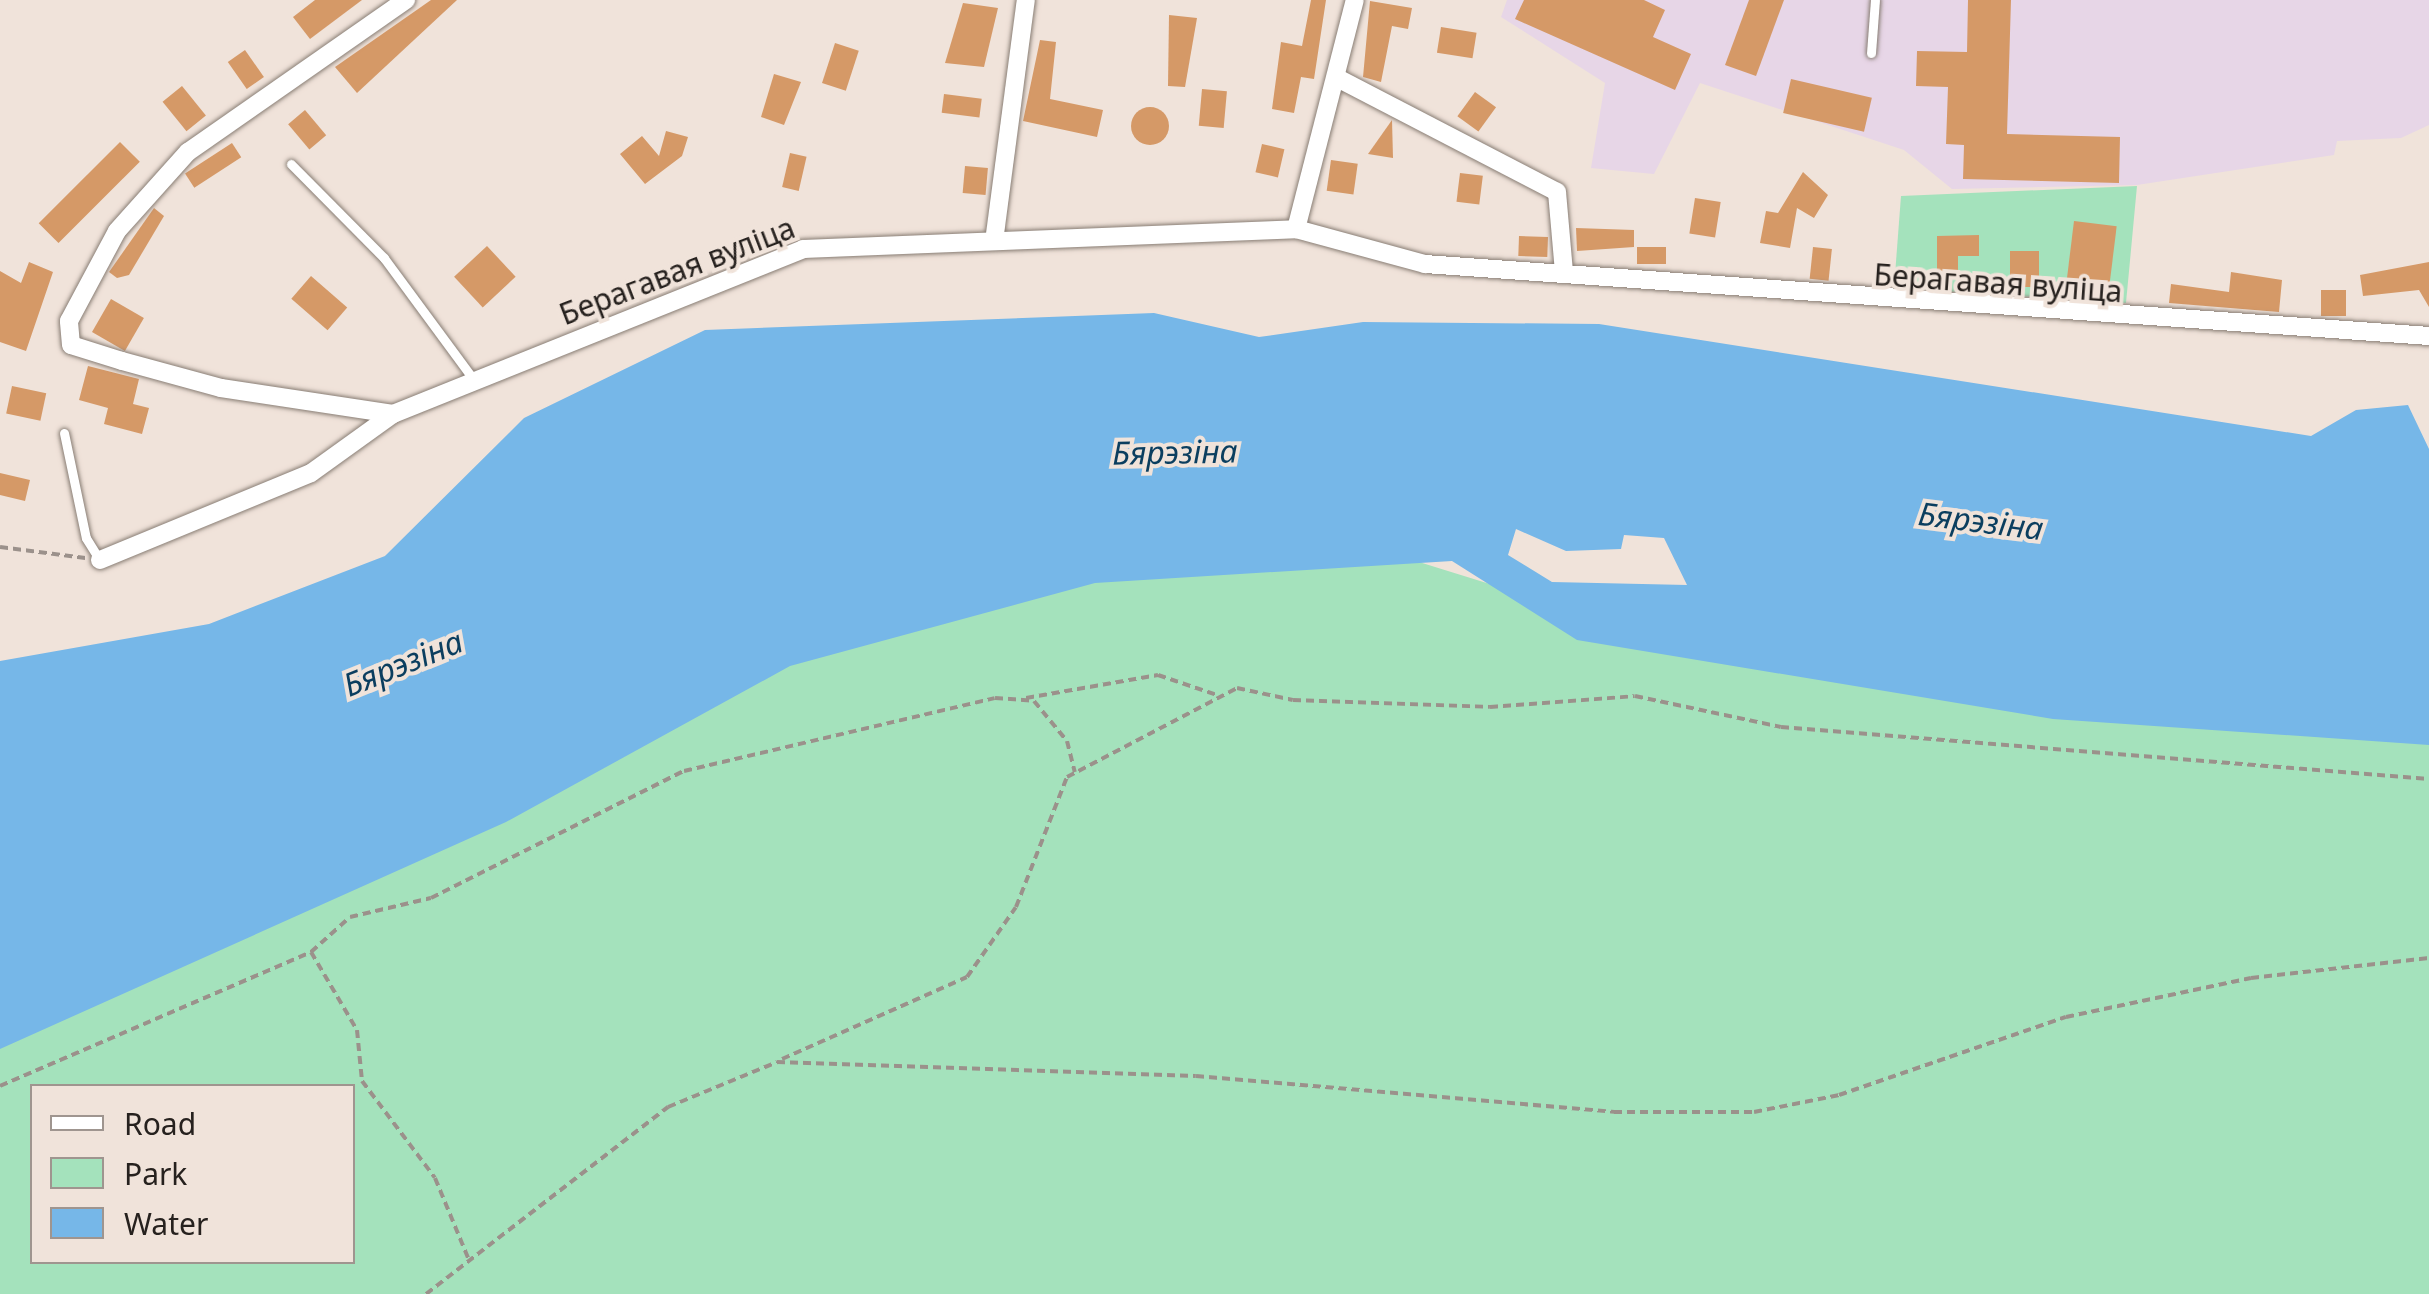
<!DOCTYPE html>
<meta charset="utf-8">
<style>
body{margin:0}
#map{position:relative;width:2429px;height:1294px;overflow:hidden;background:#f0e3da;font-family:"Noto Sans",sans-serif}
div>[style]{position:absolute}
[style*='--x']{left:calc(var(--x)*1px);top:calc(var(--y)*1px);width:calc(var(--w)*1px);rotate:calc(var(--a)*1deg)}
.industrial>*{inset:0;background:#e7d6e7}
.green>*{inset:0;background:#a4e2bc}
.water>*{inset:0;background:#76b7e8}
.building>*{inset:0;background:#d59967;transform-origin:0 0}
.round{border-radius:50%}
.path>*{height:4px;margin-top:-2px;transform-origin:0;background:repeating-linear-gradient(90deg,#9b918b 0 8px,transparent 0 13px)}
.roads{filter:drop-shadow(0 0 2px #887d74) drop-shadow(0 0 2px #887d74)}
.lane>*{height:9px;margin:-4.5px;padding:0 4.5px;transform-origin:4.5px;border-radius:4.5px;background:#fff}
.street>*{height:18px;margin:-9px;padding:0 9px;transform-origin:9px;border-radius:9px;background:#fff}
span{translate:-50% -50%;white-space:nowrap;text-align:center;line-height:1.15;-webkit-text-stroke:8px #f0e3da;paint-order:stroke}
.street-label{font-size:30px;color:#26211e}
.water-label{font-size:32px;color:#0b3e5f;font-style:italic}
.legend{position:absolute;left:30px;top:1084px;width:325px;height:180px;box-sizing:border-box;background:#f0e3da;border:2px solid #9f958f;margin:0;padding:12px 18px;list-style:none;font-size:30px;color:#26211e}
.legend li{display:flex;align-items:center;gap:20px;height:50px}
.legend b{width:50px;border:2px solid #9f958f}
</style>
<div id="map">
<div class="industrial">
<i style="clip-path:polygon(1507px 0,2429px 0,2429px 125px,2401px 138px,2337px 141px,2334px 155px,2137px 185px,1952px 189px,1904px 150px,1700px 83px,1654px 174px,1591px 168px,1605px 83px,1501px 17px)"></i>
</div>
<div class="green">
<i style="clip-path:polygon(2137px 186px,2126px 303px,1894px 288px,1901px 196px)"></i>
<i style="clip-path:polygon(evenodd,1419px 562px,1644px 632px,2429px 734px,2429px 1294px,0 1294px,0 1032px,792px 651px,1101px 568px,1419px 562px,32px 1086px,352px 1086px,352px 1262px,32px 1262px,32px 1086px)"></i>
</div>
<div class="water">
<i style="clip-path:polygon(evenodd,1154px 313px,1259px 337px,1363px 322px,1599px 324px,2311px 436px,2356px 410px,2408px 405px,2429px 449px,2429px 745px,2053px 719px,1577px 640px,1452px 561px,1095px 583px,790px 666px,506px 822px,0 1049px,0 661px,209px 624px,385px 556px,524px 418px,705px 330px,1154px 313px,1516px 529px,1566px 551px,1621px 549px,1624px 535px,1664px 538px,1687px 585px,1552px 582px,1508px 555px,1516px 529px)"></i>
</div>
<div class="building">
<i style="clip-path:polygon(315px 0,362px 0,310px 39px,293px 17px)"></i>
<i style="clip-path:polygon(431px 0,457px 0,357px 93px,335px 67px)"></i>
<i style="clip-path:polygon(1311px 0,1326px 0,1314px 79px,1301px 77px,1294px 113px,1272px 109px,1281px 42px,1302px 46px)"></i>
<i style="clip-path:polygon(1524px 0,1644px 0,1665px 10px,1653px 37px,1691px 54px,1675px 90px,1515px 19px)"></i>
<i style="clip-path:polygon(1749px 0,1784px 0,1756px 76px,1725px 65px)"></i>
<i style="clip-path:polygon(1968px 0,2011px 0,2007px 134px,2120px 137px,2119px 183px,1963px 179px,1964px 145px,1946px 144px,1948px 87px,1916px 86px,1917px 51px,1967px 52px)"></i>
<i style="clip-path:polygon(1370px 1px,1412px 8px,1408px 29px,1392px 26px,1381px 82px,1363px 77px)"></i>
<i style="clip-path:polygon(963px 3px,998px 8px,984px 67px,945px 63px)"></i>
<i style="clip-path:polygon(1169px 15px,1197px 18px,1185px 87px,1168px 86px)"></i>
<i style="left:1441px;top:27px;width:36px;height:26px;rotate:9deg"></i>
<i style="clip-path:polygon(1040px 40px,1056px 42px,1050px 99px,1103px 110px,1097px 137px,1023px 121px)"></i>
<i style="left:835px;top:43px;width:25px;height:42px;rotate:18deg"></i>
<i style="left:245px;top:50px;width:33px;height:21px;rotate:55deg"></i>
<i style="clip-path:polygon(774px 74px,801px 82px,784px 125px,761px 117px)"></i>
<i style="left:1791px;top:79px;width:83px;height:35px;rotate:13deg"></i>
<i style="left:182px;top:86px;width:38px;height:25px;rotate:51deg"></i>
<i style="left:1202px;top:89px;width:25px;height:37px;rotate:5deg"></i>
<i style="left:1475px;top:92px;width:26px;height:30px;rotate:36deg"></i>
<i style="left:944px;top:94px;width:38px;height:19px;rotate:7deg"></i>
<i class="round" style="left:1131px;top:107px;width:38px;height:38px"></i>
<i style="left:305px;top:110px;width:33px;height:22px;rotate:50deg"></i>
<i style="clip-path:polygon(1392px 120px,1393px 158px,1368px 154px)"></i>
<i style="clip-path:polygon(666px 131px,688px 137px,682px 156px,645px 184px,620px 154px,642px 136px,659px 156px)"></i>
<i style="left:120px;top:142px;width:28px;height:115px;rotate:45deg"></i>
<i style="left:232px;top:143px;width:17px;height:56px;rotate:57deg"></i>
<i style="left:1262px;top:144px;width:23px;height:29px;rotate:13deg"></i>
<i style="left:790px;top:153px;width:17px;height:35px;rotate:13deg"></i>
<i style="left:1331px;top:160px;width:27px;height:31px;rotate:8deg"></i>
<i style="left:965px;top:166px;width:23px;height:27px;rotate:5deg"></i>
<i style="clip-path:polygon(1803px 172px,1828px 195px,1814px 218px,1797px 208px,1790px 248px,1760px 243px,1766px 211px,1778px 213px)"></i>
<i style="left:1460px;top:173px;width:23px;height:29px;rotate:7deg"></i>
<i style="left:1695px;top:198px;width:26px;height:36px;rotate:9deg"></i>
<i style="clip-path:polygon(154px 208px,164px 216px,129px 275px,117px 278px,109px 272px)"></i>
<i style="left:2074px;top:221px;width:43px;height:77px;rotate:7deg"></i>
<i style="clip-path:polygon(1576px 228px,1634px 230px,1634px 247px,1577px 251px)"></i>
<i style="clip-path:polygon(1979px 235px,1979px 256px,1958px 256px,1958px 277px,1937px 277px,1937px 236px)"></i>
<i style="left:1519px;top:236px;width:29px;height:20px;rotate:2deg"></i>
<i style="left:487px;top:246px;width:42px;height:45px;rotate:47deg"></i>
<i style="left:1637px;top:247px;width:29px;height:17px"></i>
<i style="left:1813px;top:247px;width:19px;height:32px;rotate:6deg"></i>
<i style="left:2010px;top:251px;width:29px;height:36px"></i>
<i style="clip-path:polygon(29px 262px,53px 272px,26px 351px,0 342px,0 271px,21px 283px)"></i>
<i style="clip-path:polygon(2429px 262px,2429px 307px,2419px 290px,2363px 296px,2360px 275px)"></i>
<i style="clip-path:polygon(2231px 272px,2282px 280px,2279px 312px,2169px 303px,2171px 284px,2229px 292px)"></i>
<i style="left:311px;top:276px;width:48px;height:30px;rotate:41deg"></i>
<i style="left:2321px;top:290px;width:25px;height:26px"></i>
<i style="left:111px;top:299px;width:38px;height:38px;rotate:30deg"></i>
<i style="clip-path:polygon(88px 366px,139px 379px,133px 404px,149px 408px,142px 434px,104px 424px,108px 408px,79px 400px)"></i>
<i style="left:12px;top:386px;width:35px;height:28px;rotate:12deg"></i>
<i style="clip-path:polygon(0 473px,30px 480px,25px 501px,0 495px)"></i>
</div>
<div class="path">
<i style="--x:0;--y:547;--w:86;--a:7.4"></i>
<i style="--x:1026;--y:698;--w:134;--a:-9.9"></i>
<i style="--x:1158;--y:675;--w:65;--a:18.7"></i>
<i style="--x:311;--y:952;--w:91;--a:59.5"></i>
<i style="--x:357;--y:1030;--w:51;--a:84.4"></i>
<i style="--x:362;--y:1081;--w:121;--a:53"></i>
<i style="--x:435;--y:1178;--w:89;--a:67.5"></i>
<i style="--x:782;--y:1059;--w:202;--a:-23.9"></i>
<i style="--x:967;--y:977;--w:85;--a:-55"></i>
<i style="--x:1016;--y:907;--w:140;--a:-68.6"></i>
<i style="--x:1067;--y:777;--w:192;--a:-27.6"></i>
<i style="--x:1237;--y:688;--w:57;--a:12.1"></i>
<i style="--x:1293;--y:700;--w:197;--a:2"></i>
<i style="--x:1490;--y:707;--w:145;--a:-4.3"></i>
<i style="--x:1635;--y:696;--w:149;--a:12"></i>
<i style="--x:1781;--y:727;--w:650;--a:4.59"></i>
<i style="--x:0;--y:1086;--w:339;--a:-23.3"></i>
<i style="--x:311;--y:952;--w:52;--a:-41.9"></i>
<i style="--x:350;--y:917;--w:83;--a:-13.2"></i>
<i style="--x:431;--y:898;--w:283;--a:-26.7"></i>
<i style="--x:684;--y:771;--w:319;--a:-13.2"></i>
<i style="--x:995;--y:698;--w:39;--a:4"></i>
<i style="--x:1034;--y:701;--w:52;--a:50.5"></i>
<i style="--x:1067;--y:741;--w:32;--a:76"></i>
<i style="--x:426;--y:1294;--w:306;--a:-37.7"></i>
<i style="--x:668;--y:1107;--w:118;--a:-22.4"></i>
<i style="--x:777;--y:1062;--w:419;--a:1.9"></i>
<i style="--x:1196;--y:1076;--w:420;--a:4.9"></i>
<i style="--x:1614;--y:1112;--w:140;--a:0"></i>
<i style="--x:1754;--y:1112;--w:87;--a:-11.3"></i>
<i style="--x:1839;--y:1095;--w:240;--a:-19"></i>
<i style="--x:2066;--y:1017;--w:189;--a:-11.9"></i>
<i style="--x:2251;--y:978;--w:179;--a:-6.4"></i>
</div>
<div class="roads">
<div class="lane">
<i style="--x:1871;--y:53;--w:53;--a:-85.7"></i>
<i style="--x:291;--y:164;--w:132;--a:45.3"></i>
<i style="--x:384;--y:258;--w:152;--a:53.6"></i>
<i style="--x:64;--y:433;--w:107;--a:78.2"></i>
<i style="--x:86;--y:538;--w:26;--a:58"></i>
</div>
<div class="street">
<i style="--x:1341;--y:80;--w:243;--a:27.4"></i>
<i style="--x:1557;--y:192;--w:80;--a:85"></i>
<i style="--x:1296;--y:229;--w:236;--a:-75.6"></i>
<i style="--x:995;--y:234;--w:236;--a:-82.5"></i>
<i style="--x:393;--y:414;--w:174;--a:-171.4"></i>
<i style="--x:221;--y:388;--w:103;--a:-164.7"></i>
<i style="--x:122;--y:361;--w:53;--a:-162.6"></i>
<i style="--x:71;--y:345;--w:24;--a:-95"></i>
<i style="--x:69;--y:321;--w:102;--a:-61.9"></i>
<i style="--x:117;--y:231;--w:106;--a:-48.1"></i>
<i style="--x:188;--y:152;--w:266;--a:-34.9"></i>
<i style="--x:100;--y:560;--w:228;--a:-22.4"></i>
<i style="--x:311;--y:473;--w:101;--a:-35.7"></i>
<i style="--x:393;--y:414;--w:442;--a:-21.9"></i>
<i style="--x:803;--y:249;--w:493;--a:-2.3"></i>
<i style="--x:1296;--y:229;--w:134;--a:15.2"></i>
<i style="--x:1425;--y:264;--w:1007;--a:4.1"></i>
</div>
</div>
<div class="street-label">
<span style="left:677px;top:271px;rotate:-21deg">Берагавая вуліца</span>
<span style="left:1998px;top:283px;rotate:4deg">Берагавая вуліца</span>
</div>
<div class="water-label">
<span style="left:1175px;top:452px;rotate:-1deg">Бярэзіна</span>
<span style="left:1981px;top:521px;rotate:7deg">Бярэзіна</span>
<span style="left:403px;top:663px;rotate:-22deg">Бярэзіна</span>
</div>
<ul class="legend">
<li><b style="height:12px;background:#fff"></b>Road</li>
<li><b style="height:28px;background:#a4e2bc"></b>Park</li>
<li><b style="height:28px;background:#76b7e8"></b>Water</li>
</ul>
</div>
